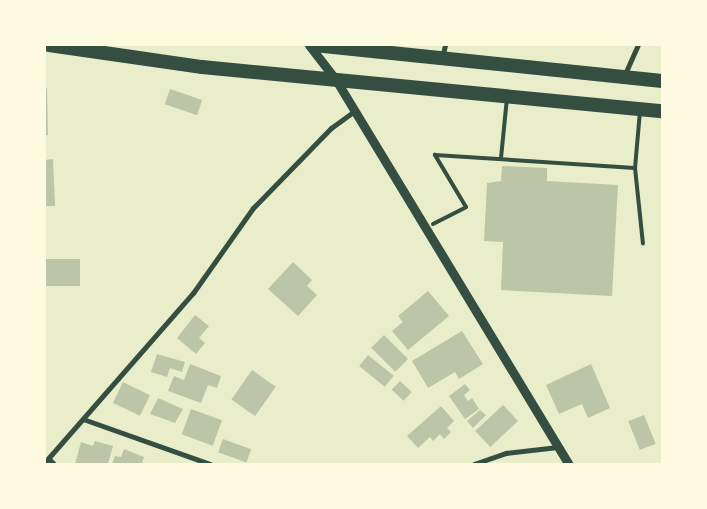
<!DOCTYPE html>
<style>
body{margin:0}
#map{position:relative;width:707px;height:509px;overflow:hidden;background:#e9edc9;font-family:Ubuntu,sans-serif}
div>[style]{position:absolute}
[style*='--x']{left:calc(var(--x)*1px);top:calc(var(--y)*1px);width:calc(var(--w)*1px);rotate:calc(var(--a)*1deg)}
.building>*{inset:0;background:#bcc5a7;transform-origin:0 0}
.service>*{height:4px;margin:-2px;padding:0 2px;transform-origin:2px;border-radius:2px;background:#344e41}
.minor>*{height:5px;margin:-2.5px;padding:0 2.5px;transform-origin:2.5px;border-radius:2.5px;background:#344e41}
.tertiary>*{height:9px;margin:-4.5px;padding:0 4.5px;transform-origin:4.5px;border-radius:4.5px;background:#344e41}
.trunk>*{height:14px;margin:-7px;padding:0 7px;transform-origin:7px;border-radius:7px;background:#344e41}
span{translate:-50% -50%;white-space:nowrap;text-align:center;line-height:1.15;-webkit-text-stroke:4.5px #fefae0;paint-order:stroke}
.frame{position:absolute;inset:0;border:46px solid #fefae0;pointer-events:none}
</style>
<div id="map">
<div class="building">
<i style="clip-path:polygon(47px 88px,48px 135px,45px 135px,45px 89px)"></i>
<i style="left:170px;top:89px;width:34px;height:16px;rotate:19deg"></i>
<i style="clip-path:polygon(53px 159px,55px 206px,45px 206px,45px 160px)"></i>
<i style="clip-path:polygon(502px 166px,547px 168px,547px 181px,618px 185px,612px 296px,501px 290px,503px 242px,484px 241px,487px 183px,501px 181px)"></i>
<i style="left:45px;top:259px;width:35px;height:27px"></i>
<i style="clip-path:polygon(293px 262px,312px 280px,307px 286px,317px 295px,298px 316px,268px 289px)"></i>
<i style="clip-path:polygon(428px 291px,449px 316px,408px 350px,392px 331px,403px 322px,398px 316px)"></i>
<i style="clip-path:polygon(195px 315px,209px 326px,199px 338px,205px 343px,196px 354px,177px 338px)"></i>
<i style="clip-path:polygon(462px 331px,483px 364px,459px 379px,455px 372px,428px 388px,412px 361px)"></i>
<i style="left:384px;top:335px;width:34px;height:18px;rotate:45deg"></i>
<i style="clip-path:polygon(157px 354px,185px 362px,182px 372px,170px 368px,167px 377px,151px 372px)"></i>
<i style="left:368px;top:355px;width:33px;height:14px;rotate:39deg"></i>
<i style="clip-path:polygon(190px 364px,221px 376px,217px 388px,208px 385px,201px 403px,168px 391px,174px 376px,184px 380px)"></i>
<i style="clip-path:polygon(591px 364px,610px 408px,588px 418px,582px 404px,559px 414px,546px 385px)"></i>
<i style="left:252px;top:370px;width:29px;height:36px;rotate:35deg"></i>
<i style="left:400px;top:381px;width:16px;height:12px;rotate:43deg"></i>
<i style="left:123px;top:382px;width:30px;height:23px;rotate:26deg"></i>
<i style="clip-path:polygon(465px 384px,470px 390px,464px 395px,468px 401px,472px 398px,479px 409px,465px 419px,449px 396px)"></i>
<i style="clip-path:polygon(158px 398px,183px 409px,175px 423px,150px 414px)"></i>
<i style="left:503px;top:405px;width:22px;height:38px;rotate:47deg"></i>
<i style="clip-path:polygon(441px 406px,454px 421px,447px 428px,451px 432px,444px 439px,440px 434px,433px 441px,430px 437px,418px 448px,407px 436px)"></i>
<i style="left:191px;top:409px;width:33px;height:27px;rotate:20deg"></i>
<i style="clip-path:polygon(480px 410px,486px 415px,473px 428px,467px 421px)"></i>
<i style="left:644px;top:415px;width:31px;height:17px;rotate:68deg"></i>
<i style="left:223px;top:439px;width:30px;height:14px;rotate:20deg"></i>
<i style="clip-path:polygon(95px 441px,113px 446px,108px 464px,75px 464px,81px 442px,93px 446px)"></i>
<i style="clip-path:polygon(124px 449px,144px 457px,142px 464px,112px 464px,115px 456px,121px 457px)"></i>
</div>
<div class="service">
<i style="--x:640;--y:111;--w:57;--a:95"></i>
<i style="--x:635;--y:168;--w:76;--a:84"></i>
<i style="--x:501;--y:158;--w:60;--a:-84.3"></i>
<i style="--x:433;--y:224;--w:37;--a:-27"></i>
<i style="--x:466;--y:207;--w:61;--a:-120.8"></i>
<i style="--x:435;--y:155;--w:200;--a:3.7"></i>
</div>
<div class="minor">
<i style="--x:442;--y:58;--w:13;--a:-77"></i>
<i style="--x:624;--y:76;--w:34;--a:-66"></i>
<i style="--x:83;--y:419;--w:135;--a:19.5"></i>
<i style="--x:49;--y:459;--w:7;--a:45"></i>
<i style="--x:45;--y:462;--w:225;--a:-48.8"></i>
<i style="--x:193;--y:293;--w:104;--a:-54.8"></i>
<i style="--x:253;--y:208;--w:112;--a:-45.7"></i>
<i style="--x:331;--y:128;--w:29;--a:-36"></i>
<i style="--x:474;--y:464;--w:34;--a:-19"></i>
<i style="--x:506;--y:453;--w:52;--a:-6.6"></i>
</div>
<div class="tertiary">
<i style="--x:309;--y:45;--w:44;--a:52.4"></i>
<i style="--x:336;--y:80;--w:449;--a:58.8"></i>
</div>
<div class="trunk">
<i style="--x:49;--y:45;--w:155;--a:8.2"></i>
<i style="--x:202;--y:67;--w:462;--a:5.5"></i>
<i style="--x:314;--y:45;--w:350;--a:5.9"></i>
</div>
<div class="frame"></div>
</div>
